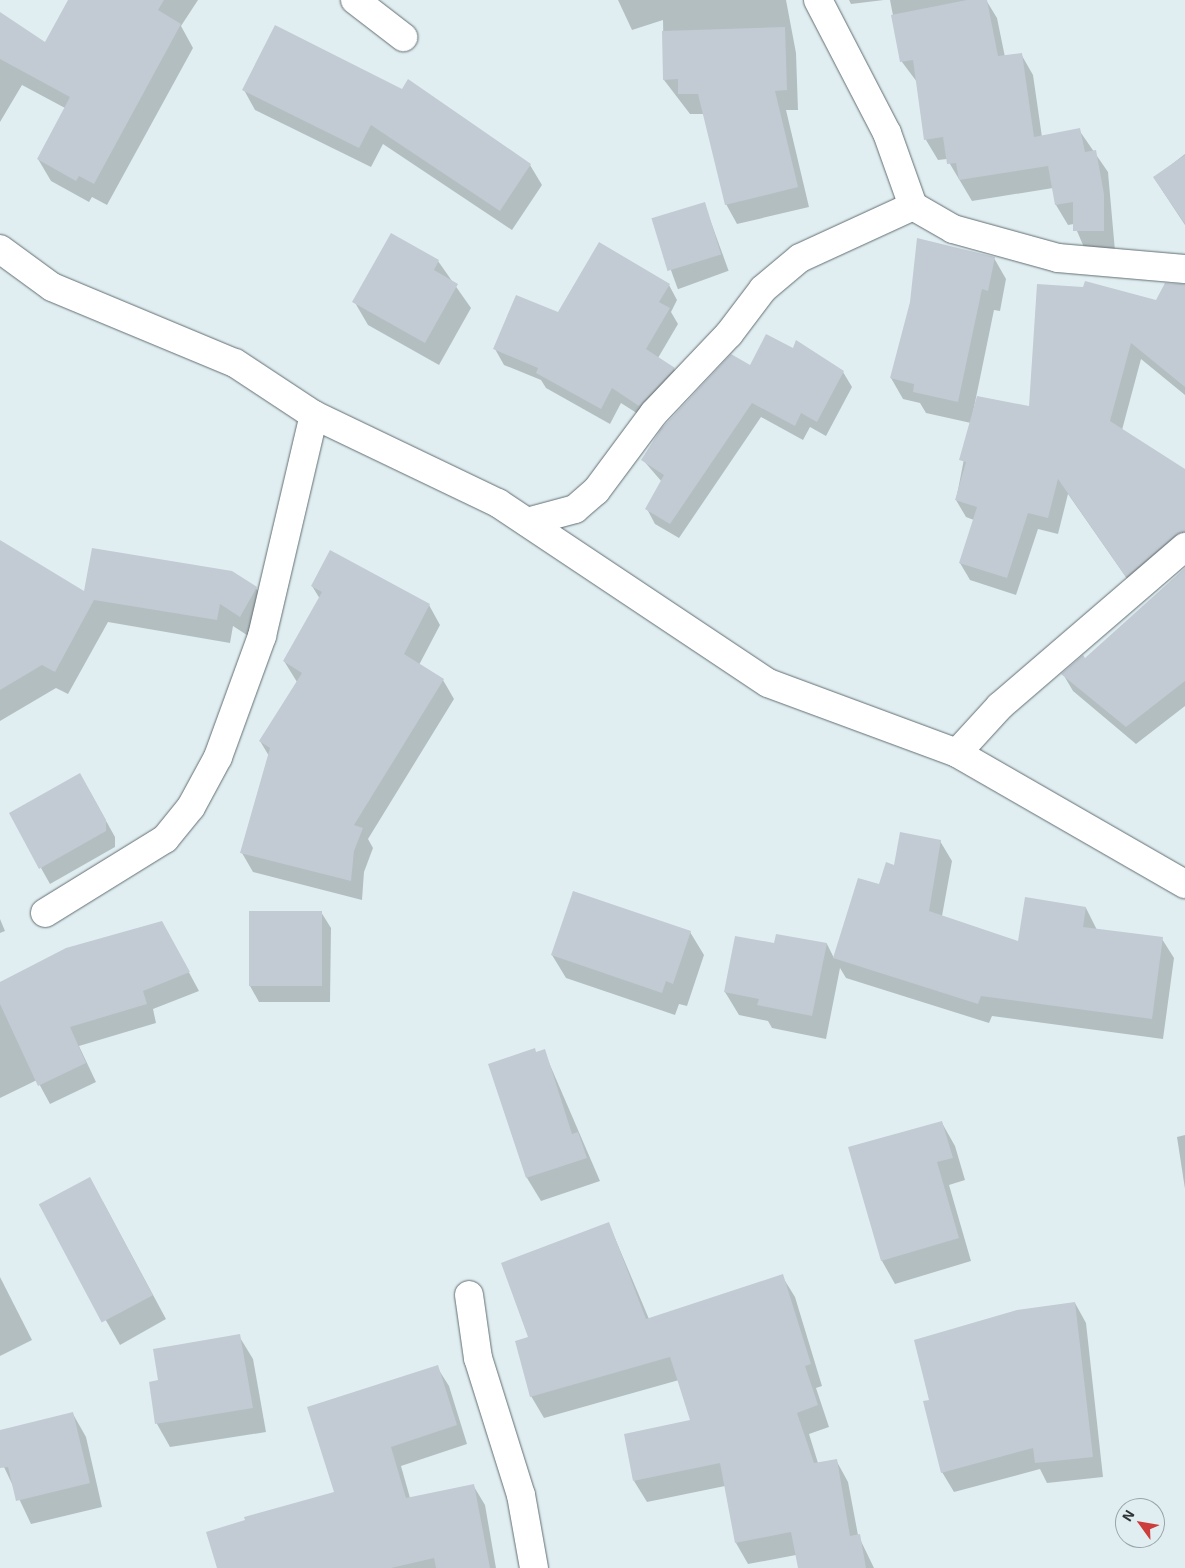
<!DOCTYPE html>
<style>
body{margin:0}
#map{position:relative;width:1185px;height:1568px;overflow:hidden;background:#e0eef2;font-family:"Exo 2",sans-serif}
div>[style]{position:absolute}
[style*='--x']{left:calc(var(--x)*1px);top:calc(var(--y)*1px);width:calc(var(--w)*1px);rotate:calc(var(--a)*1deg)}
.shadow>*{inset:0;background:#0003;transform-origin:0 0}
.building>*{inset:0;background:#c2cad3;transform-origin:0 0}
.roads{filter:drop-shadow(0 0 1px #626e72) drop-shadow(0 0 1px #626e72)}
.street>*{height:28px;margin:-14px;padding:0 14px;transform-origin:14px;border-radius:14px;background:#fff}
span{translate:-50% -50%;white-space:nowrap;text-align:center;line-height:1.15;-webkit-text-stroke:4px #e0eef2;paint-order:stroke}
.north{position:absolute;left:1115px;top:1498px;width:50px;height:50px;box-sizing:border-box;background:#e0eef2;border:1px solid #9aa4a7;border-radius:50%;rotate:302deg;font-size:14px;font-weight:700;line-height:20px;text-align:center;color:#303637}
.north::after{content:'';display:block;margin:auto;width:18px;height:22px;background:#cc3d3c;clip-path:polygon(50% 0,100% 100%,50% 72%,0 100%)}
</style>
<div id="map">
<div class="shadow">
<i style="clip-path:polygon(83px 0,198px 0,181px 26px,193px 48px,107px 205px,92px 197px,89px 202px,51px 181px,38px 159px,65px 108px,22px 85px,0 122px,0 14px,46px 44px)"></i>
<i style="clip-path:polygon(618px 0,786px 0,796px 53px,798px 110px,786px 110px,809px 207px,737px 224px,726px 204px,704px 114px,690px 114px,664px 80px,663px 20px,632px 30px)"></i>
<i style="clip-path:polygon(849px 0,884px 0,851px 4px)"></i>
<i style="clip-path:polygon(890px 0,986px 0,997px 18px,1005px 57px,1021px 54px,1033px 75px,1042px 137px,1079px 130px,1108px 172px,1115px 251px,1086px 252px,1074px 224px,1068px 225px,1056px 205px,1053px 188px,972px 201px,947px 159px,938px 160px,926px 140px,917px 82px,902px 62px)"></i>
<i style="clip-path:polygon(408px 81px,530px 165px,542px 185px,512px 230px,383px 144px,371px 167px,255px 110px,244px 90px,402px 90px)"></i>
<i style="clip-path:polygon(1185px 154px,1185px 225px,1154px 178px)"></i>
<i style="left:704px;top:203px;width:72px;height:54px;rotate:70deg"></i>
<i style="clip-path:polygon(994px 258px,1006px 279px,1000px 311px,994px 310px,971px 422px,1030px 408px,1156px 302px,1185px 286px,1185px 395px,1141px 359px,1122px 430px,1185px 470px,1185px 554px,1137px 593px,1068px 494px,1058px 534px,1038px 529px,1016px 595px,970px 580px,960px 563px,974px 520px,966px 517px,956px 500px,971px 423px,926px 413px,920px 403px,903px 399px,891px 378px,911px 303px)"></i>
<i style="clip-path:polygon(438px 261px,471px 308px,439px 365px,368px 325px,354px 301px)"></i>
<i style="clip-path:polygon(669px 285px,677px 300px,671px 312px,678px 324px,658px 358px,674px 369px,683px 384px,649px 421px,621px 403px,610px 424px,546px 388px,541px 380px,504px 365px,495px 349px,559px 314px)"></i>
<i style="clip-path:polygon(797px 342px,843px 372px,852px 387px,826px 436px,810px 427px,803px 440px,761px 417px,679px 538px,655px 524px,647px 509px,662px 482px,643px 460px,750px 367px,793px 349px)"></i>
<i style="clip-path:polygon(0 542px,85px 593px,256px 588px,270px 611px,253px 639px,233px 626px,230px 643px,108px 622px,68px 694px,56px 688px,0 721px)"></i>
<i style="clip-path:polygon(1185px 570px,1185px 706px,1136px 744px,1073px 691px,1063px 674px,1085px 660px)"></i>
<i style="clip-path:polygon(312px 586px,429px 605px,440px 625px,419px 665px,443px 680px,454px 699px,368px 839px,373px 848px,364px 872px,362px 900px,253px 872px,242px 853px,269px 756px,260px 741px,297px 682px,284px 661px,320px 599px)"></i>
<i style="clip-path:polygon(89px 790px,115px 837px,115px 847px,50px 884px,41px 868px)"></i>
<i style="clip-path:polygon(940px 841px,952px 861px,942px 916px,1019px 942px,1086px 908px,1097px 930px,1162px 939px,1174px 958px,1163px 1039px,992px 1016px,989px 1023px,846px 978px,840px 968px,826px 1039px,772px 1028px,768px 1021px,739px 1015px,725px 992px,775px 945px,827px 944px,834px 958px,895px 866px)"></i>
<i style="clip-path:polygon(321px 912px,331px 928px,330px 1002px,259px 1002px,250px 986px)"></i>
<i style="clip-path:polygon(0 919px,5px 931px,0 933px)"></i>
<i style="clip-path:polygon(690px 932px,704px 955px,687px 1006px,679px 1004px,675px 1015px,566px 978px,552px 955px)"></i>
<i style="clip-path:polygon(172px 941px,199px 991px,153px 1009px,156px 1023px,79px 1046px,96px 1082px,50px 1104px,37px 1080px,0 1098px,0 982px)"></i>
<i style="clip-path:polygon(544px 1051px,600px 1181px,541px 1201px,527px 1178px,536px 1053px)"></i>
<i style="clip-path:polygon(942px 1123px,955px 1146px,965px 1180px,949px 1185px,971px 1261px,895px 1284px,882px 1261px,849px 1148px)"></i>
<i style="clip-path:polygon(1185px 1135px,1185px 1189px,1177px 1137px)"></i>
<i style="clip-path:polygon(103px 1202px,166px 1319px,120px 1345px,41px 1207px)"></i>
<i style="clip-path:polygon(609px 1224px,649px 1319px,782px 1276px,795px 1297px,822px 1386px,816px 1388px,829px 1427px,809px 1434px,818px 1463px,836px 1460px,848px 1482px,858px 1535px,874px 1568px,799px 1568px,796px 1555px,748px 1564px,736px 1543px,725px 1486px,647px 1502px,634px 1481px,692px 1421px,679px 1380px,544px 1418px,531px 1396px,529px 1338px)"></i>
<i style="clip-path:polygon(0 1277px,32px 1340px,0 1356px)"></i>
<i style="clip-path:polygon(1075px 1303px,1086px 1323px,1103px 1477px,1047px 1483px,1040px 1469px,954px 1492px,942px 1472px,931px 1401px)"></i>
<i style="clip-path:polygon(239px 1336px,253px 1359px,266px 1432px,170px 1447px,157px 1424px,159px 1381px)"></i>
<i style="clip-path:polygon(437px 1367px,449px 1386px,467px 1444px,401px 1466px,410px 1498px,473px 1485px,485px 1505px,496px 1568px,256px 1568px,336px 1493px)"></i>
<i style="clip-path:polygon(73px 1414px,86px 1437px,102px 1507px,31px 1524px,4px 1467px,0 1431px)"></i>
</div>
<div class="building">
<i style="clip-path:polygon(68px 0,164px 0,158px 10px,181px 24px,94px 184px,79px 176px,76px 181px,37px 159px,70px 97px,0 59px,0 12px,45px 42px)"></i>
<i style="clip-path:polygon(967px 0,987px 0,998px 56px,1022px 53px,1034px 137px,1080px 128px,1085px 152px,1096px 150px,1104px 194px,1104px 231px,1073px 231px,1073px 202px,1055px 205px,1048px 166px,959px 180px,956px 163px,947px 164px,943px 137px,924px 140px,913px 60px,900px 62px,891px 15px)"></i>
<i style="clip-path:polygon(275px 25px,402px 89px,408px 79px,531px 164px,500px 211px,371px 125px,359px 148px,242px 90px)"></i>
<i style="clip-path:polygon(785px 27px,787px 90px,775px 91px,798px 187px,725px 205px,698px 94px,678px 94px,678px 79px,663px 80px,662px 31px)"></i>
<i style="clip-path:polygon(1185px 155px,1185px 224px,1153px 177px)"></i>
<i style="left:705px;top:202px;width:55px;height:56px;rotate:73deg"></i>
<i style="clip-path:polygon(391px 233px,439px 260px,434px 270px,458px 284px,425px 343px,352px 302px)"></i>
<i style="clip-path:polygon(917px 238px,995px 257px,988px 291px,982px 289px,958px 402px,913px 392px,914px 384px,890px 378px,910px 302px)"></i>
<i style="clip-path:polygon(599px 242px,670px 284px,659px 302px,670px 308px,646px 349px,675px 368px,639px 406px,612px 388px,601px 409px,536px 373px,538px 368px,493px 349px,516px 295px,558px 312px)"></i>
<i style="clip-path:polygon(1085px 281px,1156px 300px,1165px 283px,1185px 284px,1185px 387px,1131px 343px,1110px 421px,1185px 469px,1185px 532px,1175px 535px,1126px 577px,1058px 479px,1048px 518px,1028px 513px,1007px 578px,959px 563px,977px 507px,955px 500px,966px 462px,959px 460px,977px 396px,1029px 406px,1037px 284px,1083px 287px)"></i>
<i style="clip-path:polygon(766px 334px,793px 348px,796px 340px,844px 371px,817px 422px,801px 413px,795px 426px,752px 403px,670px 524px,645px 509px,664px 475px,641px 460px,661px 429px,731px 354px,750px 365px)"></i>
<i style="clip-path:polygon(0 540px,84px 591px,92px 548px,232px 571px,257px 587px,240px 617px,220px 604px,217px 620px,94px 600px,55px 672px,42px 665px,0 690px)"></i>
<i style="clip-path:polygon(330px 550px,430px 604px,404px 654px,444px 679px,354px 825px,363px 828px,354px 851px,351px 881px,240px 853px,270px 748px,259px 741px,302px 673px,283px 661px,322px 592px,311px 586px)"></i>
<i style="clip-path:polygon(1185px 568px,1185px 681px,1126px 727px,1061px 674px,1083px 655px,1085px 658px)"></i>
<i style="clip-path:polygon(80px 773px,106px 820px,106px 831px,39px 869px,9px 813px)"></i>
<i style="clip-path:polygon(900px 832px,941px 840px,929px 911px,1018px 941px,1025px 897px,1086px 907px,1083px 927px,1163px 937px,1152px 1019px,981px 996px,978px 1004px,833px 958px,858px 878px,879px 884px,886px 862px,894px 865px)"></i>
<i style="clip-path:polygon(573px 891px,691px 931px,673px 984px,666px 981px,662px 993px,551px 955px)"></i>
<i style="left:322px;top:911px;width:75px;height:73px;rotate:90deg"></i>
<i style="clip-path:polygon(162px 921px,190px 972px,143px 991px,147px 1004px,70px 1027px,86px 1063px,38px 1086px,0 1004px,0 982px,66px 948px)"></i>
<i style="clip-path:polygon(776px 934px,827px 943px,812px 1016px,757px 1005px,759px 999px,724px 992px,735px 936px,774px 943px)"></i>
<i style="clip-path:polygon(535px 1048px,536px 1052px,545px 1049px,572px 1134px,578px 1132px,587px 1158px,526px 1178px,488px 1064px)"></i>
<i style="clip-path:polygon(942px 1121px,953px 1158px,937px 1162px,959px 1238px,881px 1261px,848px 1147px)"></i>
<i style="left:90px;top:1177px;width:134px;height:58px;rotate:62deg"></i>
<i style="clip-path:polygon(609px 1222px,646px 1319px,783px 1274px,811px 1364px,805px 1366px,818px 1405px,797px 1413px,814px 1463px,837px 1459px,850px 1536px,860px 1534px,866px 1568px,798px 1568px,791px 1532px,735px 1543px,720px 1463px,633px 1481px,624px 1434px,690px 1420px,670px 1357px,530px 1397px,515px 1341px,528px 1337px,501px 1263px)"></i>
<i style="clip-path:polygon(1075px 1302px,1093px 1457px,1035px 1463px,1033px 1448px,941px 1473px,923px 1401px,929px 1400px,914px 1340px,1017px 1310px)"></i>
<i style="clip-path:polygon(240px 1334px,253px 1408px,155px 1424px,149px 1382px,158px 1380px,153px 1349px)"></i>
<i style="clip-path:polygon(438px 1365px,457px 1425px,391px 1447px,406px 1498px,474px 1484px,490px 1568px,436px 1568px,434px 1558px,391px 1568px,217px 1568px,206px 1532px,245px 1520px,244px 1517px,334px 1492px,307px 1407px)"></i>
<i style="clip-path:polygon(73px 1412px,90px 1483px,16px 1501px,8px 1467px,0 1468px,0 1430px)"></i>
</div>
<div class="roads">
<div class="street">
<i style="--x:355;--y:0;--w:61;--a:37.6"></i>
<i style="--x:818;--y:0;--w:150;--a:62.6"></i>
<i style="--x:887;--y:133;--w:77;--a:70.4"></i>
<i style="--x:913;--y:206;--w:46;--a:29.9"></i>
<i style="--x:953;--y:229;--w:109;--a:15.4"></i>
<i style="--x:1058;--y:258;--w:127;--a:5"></i>
<i style="--x:0;--y:249;--w:64;--a:36.2"></i>
<i style="--x:52;--y:287;--w:198;--a:22.6"></i>
<i style="--x:235;--y:363;--w:95;--a:33.4"></i>
<i style="--x:314;--y:415;--w:204;--a:25.6"></i>
<i style="--x:498;--y:503;--w:324;--a:33.7"></i>
<i style="--x:768;--y:683;--w:202;--a:20.3"></i>
<i style="--x:957;--y:753;--w:64;--a:-47.5"></i>
<i style="--x:1000;--y:706;--w:244;--a:-40.7"></i>
<i style="--x:527;--y:522;--w:50;--a:-15.2"></i>
<i style="--x:575;--y:509;--w:28;--a:-41"></i>
<i style="--x:596;--y:491;--w:97;--a:-53.4"></i>
<i style="--x:654;--y:413;--w:109;--a:-46.5"></i>
<i style="--x:729;--y:334;--w:56;--a:-52.9"></i>
<i style="--x:763;--y:289;--w:48;--a:-40"></i>
<i style="--x:800;--y:258;--w:124;--a:-24.7"></i>
<i style="--x:957;--y:753;--w:263;--a:29.9"></i>
<i style="--x:45;--y:913;--w:141;--a:-31.7"></i>
<i style="--x:165;--y:839;--w:41;--a:-50.9"></i>
<i style="--x:191;--y:807;--w:57;--a:-61.6"></i>
<i style="--x:218;--y:757;--w:129;--a:-70"></i>
<i style="--x:262;--y:636;--w:227;--a:-76.8"></i>
<i style="--x:469;--y:1295;--w:64;--a:81.9"></i>
<i style="--x:478;--y:1358;--w:144;--a:72.6"></i>
<i style="--x:521;--y:1495;--w:74;--a:79.9"></i>
</div>
</div>
<div class="north">N</div>
</div>
